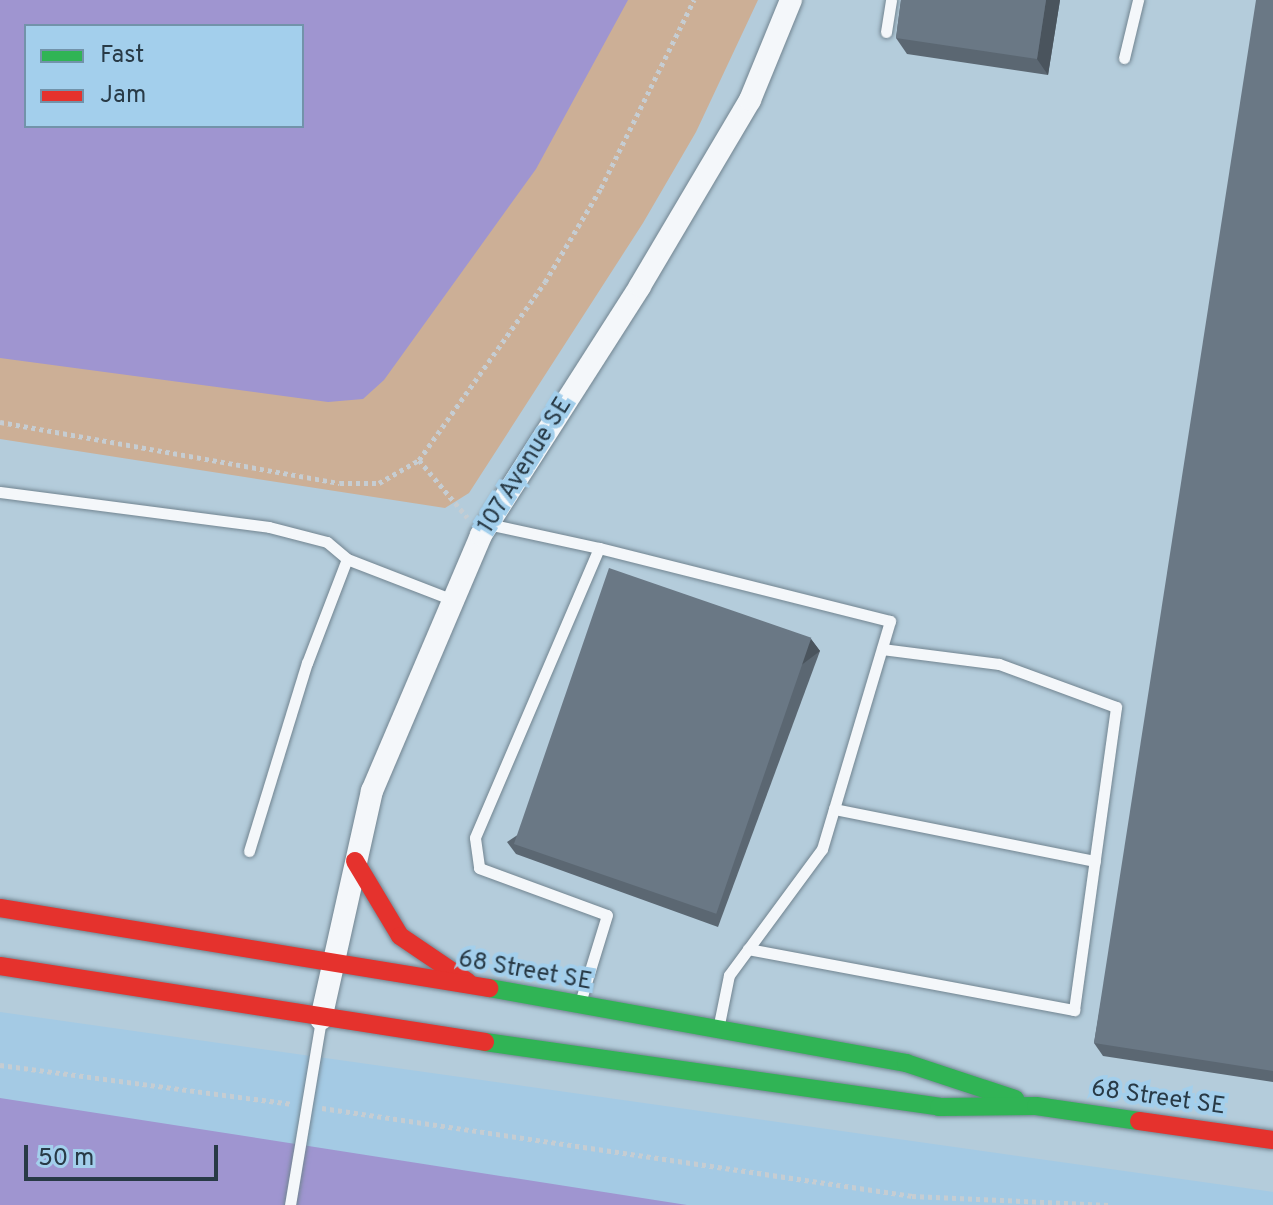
<!DOCTYPE html>
<style>
body{margin:0}
#map{position:relative;width:1273px;height:1205px;overflow:hidden;background:#b4ccdb;font-family:Overpass,sans-serif}
div>[style]{position:absolute}
[style*='--x']{left:calc(var(--x)*1px);top:calc(var(--y)*1px);width:calc(var(--w)*1px);rotate:calc(var(--a)*1deg)}
.built>*{inset:0;background:#a4cae4}
.green>*{inset:0;background:#ccaf96}
.water>*{inset:0;background:#9f95d0}
.path>*{height:5px;margin-top:-2.5px;transform-origin:0;background:repeating-linear-gradient(90deg,#c6cdd2 0 4px,transparent 0 8px)}
.roads{filter:drop-shadow(0 0 2px #718490) drop-shadow(0 0 2px #718490)}
.lane>*{height:11px;margin:-5.5px;padding:0 5.5px;transform-origin:5.5px;border-radius:5.5px;background:#f4f7fa}
.street>*{height:22px;margin:-11px;padding:0 11px;transform-origin:11px;border-radius:11px;background:#f4f7fa}
.fast>*{height:18px;margin:-9px;padding:0 9px;transform-origin:9px;border-radius:9px;background:#30b455}
.jam>*{height:18px;margin:-9px;padding:0 9px;transform-origin:9px;border-radius:9px;background:#e5322d}
.wall>*{inset:0;background:#5b6772}
.shaded-wall>*{inset:0;background:#4a545d;transform-origin:0 0}
.building>*{inset:0;background:#6a7885;transform-origin:0 0}
span{translate:-50% -50%;white-space:nowrap;text-align:center;line-height:1.15;-webkit-text-stroke:8px #a3cfec;paint-order:stroke}
.street-label{font-size:24px;color:#283a46}
.legend{position:absolute;left:24px;top:24px;width:280px;height:104px;box-sizing:border-box;background:#a3cfec;border:2px solid #7293aa;margin:0;padding:10px 14px;list-style:none;font-size:24px;color:#283a46}
.legend li{display:flex;align-items:center;gap:16px;height:40px}
.legend b{width:40px;border:2px solid #7293aa}
.scale{position:absolute;left:24px;top:1145px;width:194px;height:36px;box-sizing:border-box;border:4px solid #283a46;border-top:0;padding-left:10px;font-size:24px;line-height:28px;white-space:nowrap;color:#283a46;-webkit-text-stroke:6px #a3cfec;paint-order:stroke}
</style>
<div id="map">
<div class="built">
<i style="clip-path:polygon(0 1012px,1273px 1192px,1273px 1205px,0 1205px)"></i>
</div>
<div class="green">
<i style="clip-path:polygon(evenodd,0 0,758px 0,696px 132px,643px 223px,469px 493px,445px 508px,0 439px,0 0,26px 26px,302px 26px,302px 126px,26px 126px,26px 26px)"></i>
</div>
<div class="water">
<i style="clip-path:polygon(evenodd,0 0,628px 0,536px 169px,384px 380px,363px 399px,328px 402px,0 358px,0 0,302px 26px,302px 126px,26px 126px,26px 26px,302px 26px)"></i>
<i style="clip-path:polygon(0 1098px,687px 1205px,0 1205px)"></i>
</div>
<div class="path">
<i style="--x:0;--y:422;--w:345;--a:10.2"></i>
<i style="--x:340;--y:483;--w:39;--a:0"></i>
<i style="--x:379;--y:483;--w:46;--a:-29.9"></i>
<i style="--x:419;--y:460;--w:218;--a:-54.7"></i>
<i style="--x:545;--y:282;--w:109;--a:-59.2"></i>
<i style="--x:601;--y:188;--w:210;--a:-63.7"></i>
<i style="--x:419;--y:460;--w:75;--a:49.9"></i>
<i style="--x:0;--y:1065;--w:295;--a:7.6"></i>
<i style="--x:322;--y:1108;--w:597;--a:8.48"></i>
<i style="--x:912;--y:1196;--w:197;--a:2.6"></i>
</div>
<div class="roads">
<div class="lane">
<i style="--x:886;--y:32;--w:32;--a:-81"></i>
<i style="--x:1124;--y:58;--w:60;--a:-76.4"></i>
<i style="--x:0;--y:492;--w:271;--a:7.4"></i>
<i style="--x:269;--y:527;--w:60;--a:14.5"></i>
<i style="--x:327;--y:542;--w:26;--a:40"></i>
<i style="--x:488;--y:524;--w:114;--a:12.2"></i>
<i style="--x:599;--y:548;--w:315;--a:113.2"></i>
<i style="--x:475;--y:838;--w:30;--a:82"></i>
<i style="--x:479;--y:868;--w:136;--a:20.2"></i>
<i style="--x:607;--y:915;--w:92;--a:107.1"></i>
<i style="--x:599;--y:548;--w:300;--a:14.1"></i>
<i style="--x:890;--y:621;--w:238;--a:106.6"></i>
<i style="--x:822;--y:849;--w:157;--a:126.4"></i>
<i style="--x:729;--y:975;--w:55;--a:101.5"></i>
<i style="--x:834;--y:809;--w:266;--a:11.3"></i>
<i style="--x:249;--y:851;--w:197;--a:-72.9"></i>
<i style="--x:307;--y:663;--w:111;--a:-69"></i>
<i style="--x:347;--y:559;--w:114;--a:21.1"></i>
<i style="--x:748;--y:949;--w:332;--a:10.6"></i>
<i style="--x:1074;--y:1010;--w:306;--a:-82.1"></i>
<i style="--x:1116;--y:707;--w:125;--a:-159.8"></i>
<i style="--x:999;--y:664;--w:118;--a:-172.7"></i>
<i style="--x:290;--y:1205;--w:188;--a:-80.5"></i>
</div>
<div class="street">
<i style="--x:321;--y:1019;--w:234;--a:-77.4"></i>
<i style="--x:372;--y:791;--w:278;--a:-66.9"></i>
<i style="--x:481;--y:535;--w:295;--a:-57.4"></i>
<i style="--x:640;--y:286;--w:216;--a:-59.4"></i>
<i style="--x:750;--y:100;--w:108;--a:-67.7"></i>
</div>
<div class="fast">
<i style="--x:489;--y:988;--w:424;--a:10.2"></i>
<i style="--x:906;--y:1063;--w:115;--a:18.3"></i>
<i style="--x:485;--y:1042;--w:459;--a:8.1"></i>
<i style="--x:939;--y:1107;--w:97;--a:-0.6"></i>
<i style="--x:1036;--y:1106;--w:104;--a:8.3"></i>
</div>
<div class="jam">
<i style="--x:355;--y:861;--w:87;--a:59"></i>
<i style="--x:400;--y:936;--w:82;--a:34.1"></i>
<i style="--x:0;--y:908;--w:496;--a:9.3"></i>
<i style="--x:0;--y:966;--w:491;--a:8.9"></i>
<i style="--x:1139;--y:1121;--w:135;--a:8.1"></i>
</div>
</div>
<div class="wall">
<i style="clip-path:polygon(901px 0,1060px 0,1048px 75px,907px 54px,896px 38px)"></i>
<i style="clip-path:polygon(1273px 0,1273px 1082px,1103px 1056px,1094px 1043px)"></i>
<i style="clip-path:polygon(811px 639px,820px 651px,718px 927px,516px 854px,507px 842px)"></i>
</div>
<div class="shaded-wall">
<i style="clip-path:polygon(1046px 0,1060px 0,1048px 75px,1037px 59px)"></i>
<i style="left:811px;top:639px;width:15px;height:294px;rotate:53deg"></i>
</div>
<div class="building">
<i style="clip-path:polygon(901px 0,1046px 0,1037px 59px,896px 38px)"></i>
<i style="clip-path:polygon(1256px 0,1273px 0,1273px 1071px,1094px 1043px)"></i>
<i style="left:609px;top:568px;width:214px;height:292px;rotate:19deg"></i>
</div>
<div class="street-label">
<span style="left:526px;top:466px;rotate:-58deg">107 Avenue SE</span>
<span style="left:525px;top:972px;rotate:10deg">68 Street SE</span>
<span style="left:1158px;top:1099px;rotate:8deg">68 Street SE</span>
</div>
<ul class="legend">
<li><b style="height:10px;background:#30b455"></b>Fast</li>
<li><b style="height:10px;background:#e5322d"></b>Jam</li>
</ul>
<div class="scale">50 m</div>
</div>
